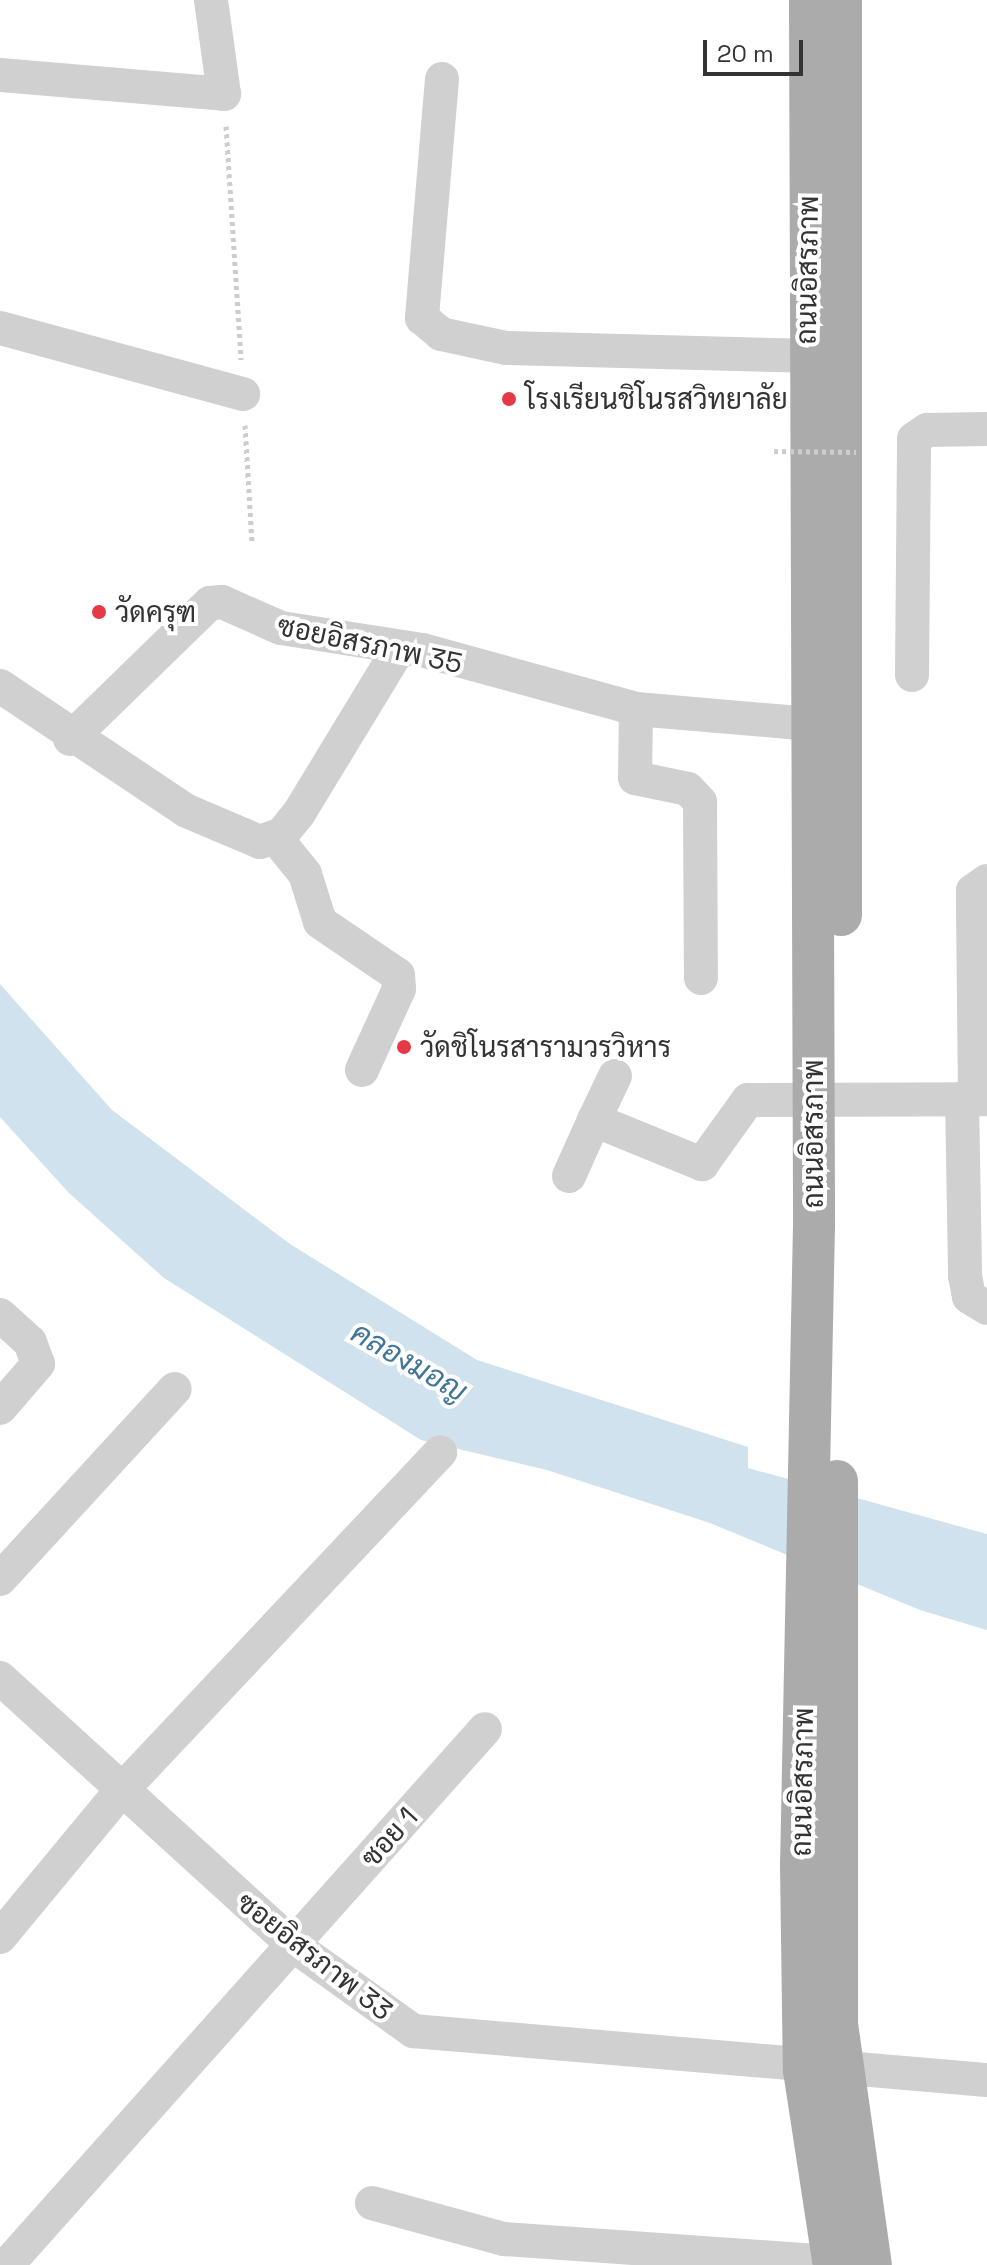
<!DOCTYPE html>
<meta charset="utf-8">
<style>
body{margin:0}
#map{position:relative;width:987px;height:2265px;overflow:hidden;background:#fff;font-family:"Space Grotesk",Sarabun,sans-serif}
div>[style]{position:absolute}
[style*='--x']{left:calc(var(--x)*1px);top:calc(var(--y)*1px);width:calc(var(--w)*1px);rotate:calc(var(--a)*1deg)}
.water>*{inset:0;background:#cfe2ee}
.path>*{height:5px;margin-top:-2.5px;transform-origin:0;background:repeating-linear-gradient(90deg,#cdcdcd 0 4px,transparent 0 8px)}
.minor>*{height:34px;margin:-17px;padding:0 17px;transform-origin:17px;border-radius:17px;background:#d0d0d0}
.major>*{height:42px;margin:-21px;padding:0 21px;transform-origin:21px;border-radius:21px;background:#ababab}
.path-bridge>*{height:5px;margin-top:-2.5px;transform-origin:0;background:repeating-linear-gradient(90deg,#cdcdcd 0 4px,transparent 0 8px)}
.dots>*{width:22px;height:22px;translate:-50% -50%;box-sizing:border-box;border:4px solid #fff;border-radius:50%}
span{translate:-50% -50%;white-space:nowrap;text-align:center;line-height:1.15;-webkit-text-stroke:8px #fff;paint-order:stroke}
.street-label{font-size:28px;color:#333}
.poi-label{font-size:28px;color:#333}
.left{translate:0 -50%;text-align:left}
.water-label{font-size:30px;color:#3f7597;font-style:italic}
.scale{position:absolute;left:703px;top:40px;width:100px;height:36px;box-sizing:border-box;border:4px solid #333;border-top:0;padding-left:10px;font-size:24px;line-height:28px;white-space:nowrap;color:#333;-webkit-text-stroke:6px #fff;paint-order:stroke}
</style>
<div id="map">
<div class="water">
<i style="clip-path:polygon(0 984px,112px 1110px,290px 1244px,477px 1360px,748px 1447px,748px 1468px,987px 1534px,987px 1630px,920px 1610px,710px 1523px,547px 1470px,421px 1440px,164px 1278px,69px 1193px,0 1117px)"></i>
</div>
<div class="path">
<i style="--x:226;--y:126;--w:234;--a:86.3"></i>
<i style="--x:245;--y:425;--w:119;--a:86.6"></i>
</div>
<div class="minor">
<i style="--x:0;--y:75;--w:225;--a:4.8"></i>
<i style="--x:224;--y:94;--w:95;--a:-97.9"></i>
<i style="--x:442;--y:79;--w:240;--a:94.8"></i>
<i style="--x:422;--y:318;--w:25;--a:40"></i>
<i style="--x:441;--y:334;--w:66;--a:12.2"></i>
<i style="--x:506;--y:348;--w:300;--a:1.5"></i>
<i style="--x:0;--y:328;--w:252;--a:15.2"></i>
<i style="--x:912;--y:675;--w:236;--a:-89.5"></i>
<i style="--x:914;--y:439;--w:16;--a:-35"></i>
<i style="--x:927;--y:430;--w:60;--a:-1"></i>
<i style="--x:0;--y:686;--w:225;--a:33.8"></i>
<i style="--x:187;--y:811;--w:79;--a:23"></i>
<i style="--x:260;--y:842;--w:23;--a:-20"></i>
<i style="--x:282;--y:834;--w:27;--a:-51"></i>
<i style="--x:299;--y:813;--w:185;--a:-58.7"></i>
<i style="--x:395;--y:655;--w:14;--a:-30"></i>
<i style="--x:636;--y:709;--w:69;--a:90.8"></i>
<i style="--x:635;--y:778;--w:54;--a:11.7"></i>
<i style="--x:688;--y:789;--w:18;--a:47"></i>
<i style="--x:700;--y:802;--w:176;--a:89.7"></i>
<i style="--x:70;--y:739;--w:195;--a:-44.2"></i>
<i style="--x:210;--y:603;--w:12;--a:-5"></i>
<i style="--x:222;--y:602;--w:64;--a:23.8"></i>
<i style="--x:281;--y:628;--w:143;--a:8.9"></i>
<i style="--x:422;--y:650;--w:222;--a:15.4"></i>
<i style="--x:636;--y:709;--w:175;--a:4.9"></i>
<i style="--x:276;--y:838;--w:46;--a:51.1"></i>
<i style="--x:305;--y:874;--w:50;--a:72.6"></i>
<i style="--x:320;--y:922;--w:94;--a:34.2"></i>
<i style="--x:398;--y:975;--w:14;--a:86"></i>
<i style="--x:399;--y:989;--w:89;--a:114.6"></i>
<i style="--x:615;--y:1076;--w:49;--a:115.5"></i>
<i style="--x:594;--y:1120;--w:117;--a:22.2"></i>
<i style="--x:702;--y:1164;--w:79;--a:-54.3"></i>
<i style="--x:748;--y:1100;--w:239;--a:-0.2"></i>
<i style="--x:962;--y:1098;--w:178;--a:89"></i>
<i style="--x:965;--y:1276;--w:21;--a:79"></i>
<i style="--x:969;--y:1297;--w:21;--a:31"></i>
<i style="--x:975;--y:1098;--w:207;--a:-90.6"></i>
<i style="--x:973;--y:891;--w:17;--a:-36"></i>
<i style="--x:569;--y:1176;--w:61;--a:-65.9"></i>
<i style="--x:0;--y:1315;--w:40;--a:42"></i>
<i style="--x:30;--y:1342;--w:23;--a:70"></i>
<i style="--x:38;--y:1364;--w:58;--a:130.8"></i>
<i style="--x:0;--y:1579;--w:258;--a:-47.4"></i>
<i style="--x:0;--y:1678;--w:396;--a:42.3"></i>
<i style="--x:293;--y:1945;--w:148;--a:35.6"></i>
<i style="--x:413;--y:2031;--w:576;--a:4.88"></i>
<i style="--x:0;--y:1937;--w:188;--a:-50.4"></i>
<i style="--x:120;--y:1792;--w:467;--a:-46.7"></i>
<i style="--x:372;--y:2203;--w:137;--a:15.3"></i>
<i style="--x:504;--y:2239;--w:331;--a:4"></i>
<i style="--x:7;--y:2265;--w:718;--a:-48.27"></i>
</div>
<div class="major">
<i style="--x:810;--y:0;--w:1225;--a:89.81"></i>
<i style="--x:814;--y:1225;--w:640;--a:91.16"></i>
<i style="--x:801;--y:1865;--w:205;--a:89.2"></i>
<i style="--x:804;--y:2070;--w:197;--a:81.3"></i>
<i style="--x:841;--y:915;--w:915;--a:-90"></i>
<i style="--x:837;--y:1481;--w:543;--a:90"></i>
<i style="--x:837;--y:2024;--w:243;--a:82"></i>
</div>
<div class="path-bridge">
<i style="--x:774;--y:451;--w:82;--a:0.7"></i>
</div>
<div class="dots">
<i style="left:509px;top:399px;background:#e63946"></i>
<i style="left:99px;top:612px;background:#e63946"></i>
<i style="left:404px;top:1047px;background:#e63946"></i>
</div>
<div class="street-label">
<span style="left:807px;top:270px;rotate:-89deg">ถนนอิสรภาพ</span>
<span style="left:370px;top:644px;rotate:12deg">ซอยอิสรภาพ 35</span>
<span style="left:813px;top:1134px;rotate:-90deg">ถนนอิสรภาพ</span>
<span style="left:802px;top:1782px;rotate:-89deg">ถนนอิสรภาพ</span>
<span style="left:389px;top:1837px;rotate:-48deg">ซอย 1</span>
<span style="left:315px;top:1956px;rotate:38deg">ซอยอิสรภาพ 33</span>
</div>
<div class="poi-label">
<span class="left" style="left:525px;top:399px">โรงเรียนชิโนรสวิทยาลัย</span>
<span class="left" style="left:115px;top:612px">วัดครุฑ</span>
<span class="left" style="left:420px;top:1047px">วัดชิโนรสารามวรวิหาร</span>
</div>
<div class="water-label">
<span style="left:409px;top:1362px;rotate:30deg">คลองมอญ</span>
</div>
<div class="scale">20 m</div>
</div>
